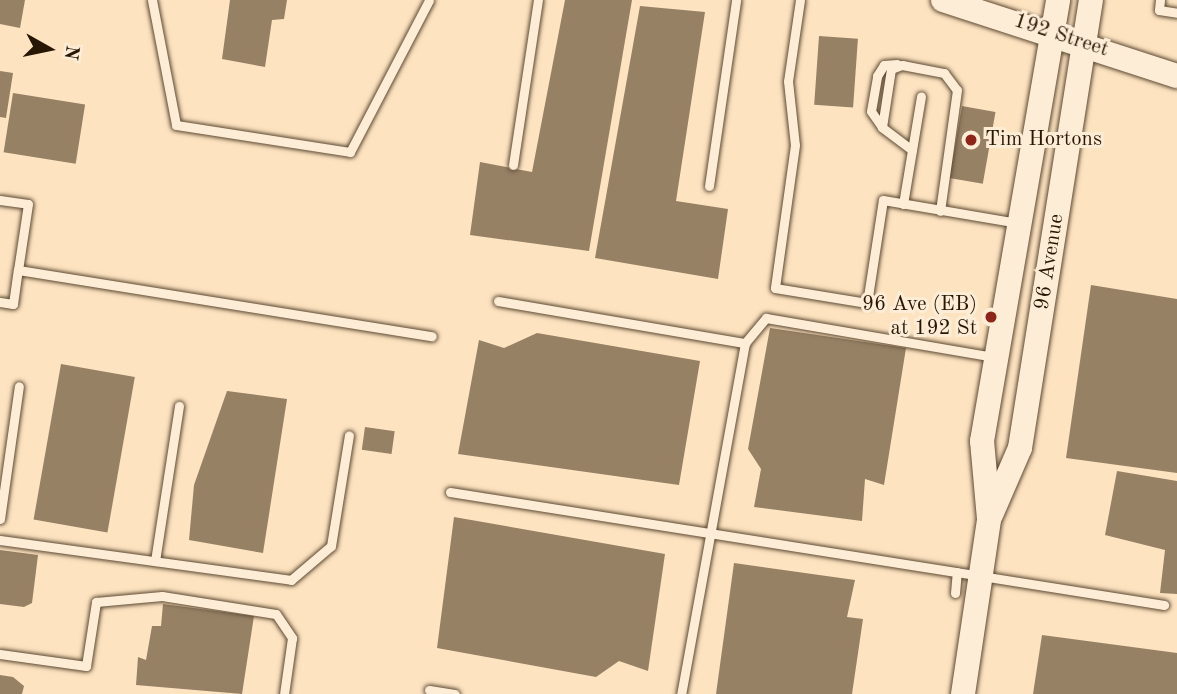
<!DOCTYPE html>
<style>
body{margin:0}
#map{position:relative;width:1177px;height:694px;overflow:hidden;background:#fde3c0;font-family:"Old Standard TT",serif}
div>[style]{position:absolute}
[style*='--x']{left:calc(var(--x)*1px);top:calc(var(--y)*1px);width:calc(var(--w)*1px);rotate:calc(var(--a)*1deg)}
.building>*{inset:0;background:#968165;transform-origin:0 0}
.roads{filter:drop-shadow(0 0 2px #5c4932) drop-shadow(0 0 2px #5c4932)}
.service>*{height:9px;margin:-4.5px;padding:0 4.5px;transform-origin:4.5px;border-radius:4.5px;background:#feedd6}
.secondary>*{height:24px;margin:-12px;padding:0 12px;transform-origin:12px;border-radius:12px;background:#feedd6}
.dots>*{width:19px;height:19px;translate:-50% -50%;box-sizing:border-box;border:4px solid #feedd6;border-radius:50%}
span{translate:-50% -50%;white-space:nowrap;text-align:center;line-height:1.15;-webkit-text-stroke:6px #feedd6;paint-order:stroke}
.street-label{font-size:21px;color:#271602}
.poi-label{font-size:21px;color:#271602}
.left{translate:0 -50%;text-align:left}
.right{translate:-100% -50%;text-align:right}
.north{position:absolute;left:14px;top:14px;width:70px;height:70px;-webkit-text-stroke:5px #feedd6;paint-order:stroke;rotate:99deg;font-size:19px;font-weight:700;line-height:28px;text-align:center;color:#271602}
.north::after{content:'';display:block;margin:auto;width:24px;height:32px;background:#271602;clip-path:polygon(50% 0,100% 100%,50% 72%,0 100%)}
</style>
<div id="map">
<div class="building">
<i style="clip-path:polygon(0 0,25px 0,20px 28px,0 24px)"></i>
<i style="clip-path:polygon(230px 0,287px 0,284px 19px,272px 20px,265px 67px,222px 59px)"></i>
<i style="clip-path:polygon(565px 0,632px 0,589px 251px,470px 235px,480px 162px,532px 172px)"></i>
<i style="clip-path:polygon(640px 6px,705px 12px,676px 201px,728px 209px,718px 279px,595px 258px)"></i>
<i style="left:819px;top:36px;width:39px;height:69px;rotate:4deg"></i>
<i style="clip-path:polygon(0 71px,13px 73px,6px 118px,0 117px)"></i>
<i style="left:13px;top:93px;width:73px;height:60px;rotate:9deg"></i>
<i style="left:962px;top:106px;width:34px;height:73px;rotate:10deg"></i>
<i style="clip-path:polygon(1091px 285px,1177px 299px,1177px 473px,1066px 458px)"></i>
<i style="clip-path:polygon(770px 328px,906px 348px,884px 485px,865px 479px,862px 521px,754px 507px,761px 469px,748px 449px)"></i>
<i style="clip-path:polygon(537px 333px,700px 361px,679px 485px,458px 454px,479px 340px,504px 348px)"></i>
<i style="left:61px;top:364px;width:75px;height:158px;rotate:10deg"></i>
<i style="clip-path:polygon(227px 391px,287px 399px,263px 553px,189px 540px,194px 485px)"></i>
<i style="left:365px;top:427px;width:30px;height:23px;rotate:8deg"></i>
<i style="clip-path:polygon(1117px 471px,1177px 481px,1177px 594px,1160px 593px,1165px 550px,1105px 535px)"></i>
<i style="clip-path:polygon(454px 517px,665px 554px,648px 671px,619px 661px,596px 677px,437px 648px)"></i>
<i style="clip-path:polygon(0 550px,38px 555px,32px 603px,24px 607px,0 604px)"></i>
<i style="clip-path:polygon(734px 563px,855px 580px,847px 617px,863px 619px,852px 694px,716px 694px)"></i>
<i style="clip-path:polygon(163px 604px,254px 616px,242px 694px,136px 685px,138px 657px,146px 660px,152px 626px,161px 626px)"></i>
<i style="clip-path:polygon(1042px 635px,1177px 653px,1177px 694px,1033px 694px)"></i>
<i style="clip-path:polygon(0 675px,13px 677px,24px 686px,22px 694px,0 694px)"></i>
</div>
<div class="roads">
<div class="service">
<i style="--x:152;--y:0;--w:127;--a:79.1"></i>
<i style="--x:176;--y:125;--w:176;--a:8.8"></i>
<i style="--x:350;--y:152;--w:171;--a:-62.5"></i>
<i style="--x:800;--y:0;--w:82;--a:98.4"></i>
<i style="--x:788;--y:81;--w:64;--a:83.8"></i>
<i style="--x:795;--y:145;--w:144;--a:98"></i>
<i style="--x:775;--y:288;--w:93;--a:9.3"></i>
<i style="--x:867;--y:303;--w:104;--a:-81.2"></i>
<i style="--x:883;--y:200;--w:136;--a:9.7"></i>
<i style="--x:1160;--y:0;--w:10;--a:96"></i>
<i style="--x:1159;--y:10;--w:18;--a:9"></i>
<i style="--x:882;--y:127;--w:19;--a:-125"></i>
<i style="--x:871;--y:111;--w:36;--a:-80"></i>
<i style="--x:877;--y:76;--w:13;--a:-58"></i>
<i style="--x:884;--y:65;--w:13;--a:-4"></i>
<i style="--x:912;--y:150;--w:38;--a:-143"></i>
<i style="--x:882;--y:127;--w:59;--a:-81.2"></i>
<i style="--x:891;--y:69;--w:12;--a:-20"></i>
<i style="--x:902;--y:65;--w:43;--a:10.8"></i>
<i style="--x:944;--y:73;--w:21;--a:53"></i>
<i style="--x:957;--y:90;--w:122;--a:98"></i>
<i style="--x:513;--y:165;--w:167;--a:-81.4"></i>
<i style="--x:709;--y:186;--w:188;--a:-81.7"></i>
<i style="--x:0;--y:200;--w:28;--a:8"></i>
<i style="--x:28;--y:204;--w:67;--a:98.6"></i>
<i style="--x:903;--y:204;--w:109;--a:-80.5"></i>
<i style="--x:498;--y:301;--w:251;--a:9.7"></i>
<i style="--x:745;--y:343;--w:357;--a:100.3"></i>
<i style="--x:0;--y:302;--w:13;--a:9"></i>
<i style="--x:13;--y:304;--w:34;--a:-82"></i>
<i style="--x:18;--y:270;--w:419;--a:9.1"></i>
<i style="--x:745;--y:343;--w:33;--a:-50"></i>
<i style="--x:766;--y:318;--w:232;--a:9.7"></i>
<i style="--x:450;--y:492;--w:723;--a:8.99"></i>
<i style="--x:0;--y:519;--w:134;--a:-81.9"></i>
<i style="--x:0;--y:540;--w:294;--a:7.8"></i>
<i style="--x:291;--y:580;--w:52;--a:-40.4"></i>
<i style="--x:331;--y:546;--w:112;--a:-80.8"></i>
<i style="--x:155;--y:561;--w:157;--a:-81.2"></i>
<i style="--x:955;--y:593;--w:21;--a:-85"></i>
<i style="--x:0;--y:654;--w:87;--a:7.9"></i>
<i style="--x:86;--y:666;--w:65;--a:-81.1"></i>
<i style="--x:96;--y:602;--w:66;--a:-5.2"></i>
<i style="--x:162;--y:596;--w:115;--a:9"></i>
<i style="--x:276;--y:614;--w:29;--a:56"></i>
<i style="--x:292;--y:638;--w:57;--a:98.1"></i>
<i style="--x:429;--y:690;--w:26;--a:9"></i>
</div>
<div class="secondary">
<i style="--x:943;--y:0;--w:246;--a:18"></i>
<i style="--x:991;--y:515;--w:73;--a:-66.6"></i>
<i style="--x:1020;--y:448;--w:454;--a:-81"></i>
<i style="--x:963;--y:694;--w:177;--a:-81.5"></i>
<i style="--x:989;--y:519;--w:78;--a:-95.1"></i>
<i style="--x:982;--y:441;--w:448;--a:-80.2"></i>
</div>
</div>
<div class="dots">
<i style="left:971px;top:140px;background:#8f2418"></i>
<i style="left:991px;top:317px;background:#8f2418"></i>
</div>
<div class="street-label">
<span style="left:1061px;top:36px;rotate:18deg">192 Street</span>
<span style="left:1050px;top:262px;rotate:-81deg">96 Avenue</span>
</div>
<div class="poi-label">
<span class="left" style="left:985px;top:140px">Tim Hortons</span>
<span class="right" style="left:977px;top:317px">96 Ave (EB)<br>at 192 St</span>
</div>
<div class="north">N</div>
</div>
